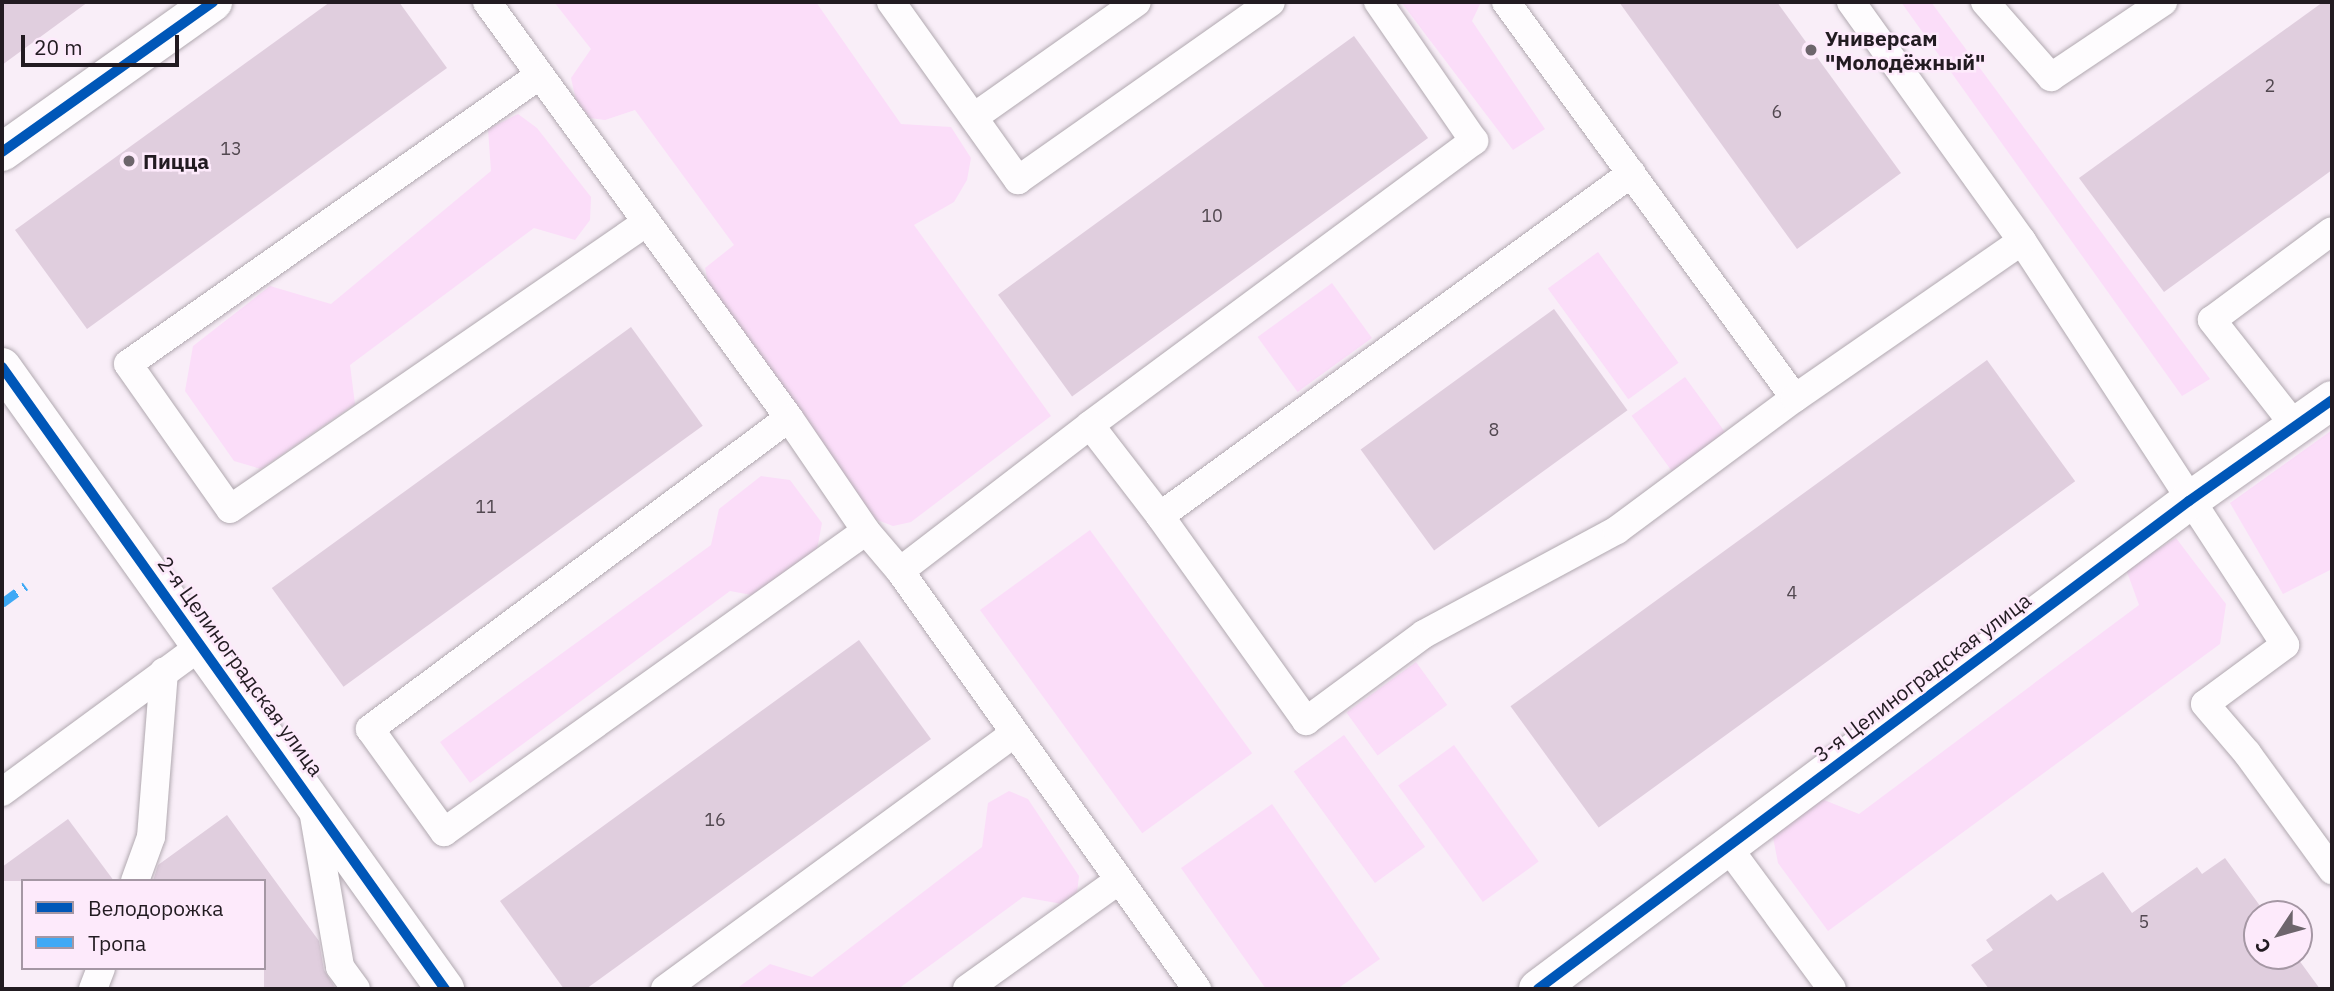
<!DOCTYPE html>
<meta charset="utf-8">
<style>
body{margin:0}
#map{position:relative;width:2334px;height:991px;overflow:hidden;background:#f9eef8;font-family:"IBM Plex Sans",sans-serif}
div>[style]{position:absolute}
[style*='--x']{left:calc(var(--x)*1px);top:calc(var(--y)*1px);width:calc(var(--w)*1px);rotate:calc(var(--a)*1deg)}
.green>*{inset:0;background:#fbddf9;transform-origin:0 0}
.building>*{inset:0;background:#e0cede;transform-origin:0 0}
.roads{filter:drop-shadow(0 0 2px #b1a9b0) drop-shadow(0 0 2px #b1a9b0)}
.service>*{height:28px;margin:-14px;padding:0 14px;transform-origin:14px;border-radius:14px;background:#fefcfe}
.minor>*{height:38px;margin:-19px;padding:0 19px;transform-origin:19px;border-radius:19px;background:#fefcfe}
.quiet>*{height:9px;margin-top:-4.5px;transform-origin:0;background:repeating-linear-gradient(90deg,#3fa9f5 0 18px,transparent 0 27px)}
.cycleway>*{height:10px;margin:-5px;padding:0 5px;transform-origin:5px;border-radius:5px;background:#0057b8}
.dots>*{width:19px;height:19px;translate:-50% -50%;box-sizing:border-box;border:4px solid #fdeafb;border-radius:50%}
span{translate:-50% -50%;white-space:nowrap;text-align:center;line-height:1.15;-webkit-text-stroke:5px #fdeafb;paint-order:stroke}
.number-label{font-size:18px;color:#524850}
.number-label span{-webkit-text-stroke-width:0}
.poi-label{font-size:21px;color:#221b21;font-weight:700}
.left{translate:0 -50%;text-align:left}
.street-label{font-size:21px;color:#221b21}
.frame{position:absolute;inset:0;border:4px solid #221b21;pointer-events:none}
.legend{position:absolute;left:21px;top:879px;width:245px;height:91px;box-sizing:border-box;background:#fdeafb;border:2px solid #a597a4;margin:0;padding:9px 12px;list-style:none;font-size:21px;color:#221b21}
.legend li{display:flex;align-items:center;gap:14px;height:35px}
.legend b{width:35px;border:2px solid #a597a4}
.north{position:absolute;left:2243px;top:900px;width:70px;height:70px;box-sizing:border-box;background:#fdeafb;border:2px solid #a597a4;border-radius:50%;rotate:234deg;font-size:19px;font-weight:700;line-height:28px;text-align:center;color:#221b21}
.north::after{content:'';display:block;margin:auto;width:24px;height:32px;background:#6d656c;clip-path:polygon(50% 0,100% 100%,50% 72%,0 100%)}
.scale{position:absolute;left:21px;top:35px;width:158px;height:32px;box-sizing:border-box;border:4px solid #221b21;border-top:0;padding-left:9px;font-size:21px;line-height:24px;white-space:nowrap;color:#221b21;-webkit-text-stroke:5px #fdeafb;paint-order:stroke}
</style>
<div id="map">
<div class="green">
<i style="clip-path:polygon(554px 2px,816px 2px,901px 124px,951px 127px,971px 158px,967px 180px,954px 202px,914px 225px,1051px 416px,911px 522px,893px 526px,872px 518px,711px 297px,705px 268px,734px 245px,635px 110px,605px 120px,590px 118px,576px 100px,571px 78px,591px 49px)"></i>
<i style="clip-path:polygon(1401px 2px,1481px 2px,1472px 21px,1545px 129px,1513px 150px)"></i>
<i style="clip-path:polygon(1901px 2px,1931px 2px,2210px 379px,2182px 396px)"></i>
<i style="clip-path:polygon(518px 114px,537px 128px,591px 197px,590px 220px,575px 240px,534px 228px,350px 365px,355px 404px,261px 469px,234px 461px,185px 391px,193px 346px,270px 286px,331px 304px,491px 171px,488px 129px)"></i>
<i style="left:1598px;top:252px;width:137px;height:62px;rotate:54deg"></i>
<i style="left:1332px;top:283px;width:68px;height:92px;rotate:54deg"></i>
<i style="left:1685px;top:377px;width:72px;height:66px;rotate:54deg"></i>
<i style="clip-path:polygon(2332px 430px,2332px 569px,2283px 594px,2230px 503px)"></i>
<i style="clip-path:polygon(761px 476px,790px 480px,822px 523px,816px 555px,757px 596px,730px 591px,470px 783px,440px 742px,711px 545px,719px 509px)"></i>
<i style="left:1090px;top:530px;width:276px;height:136px;rotate:54deg"></i>
<i style="clip-path:polygon(2176px 538px,2226px 604px,2220px 644px,1828px 931px,1778px 863px,1772px 832px,1819px 798px,1859px 814px,2139px 605px,2126px 569px)"></i>
<i style="left:1416px;top:662px;width:53px;height:86px;rotate:54deg"></i>
<i style="left:1344px;top:735px;width:138px;height:62px;rotate:54deg"></i>
<i style="left:1454px;top:745px;width:144px;height:69px;rotate:54deg"></i>
<i style="clip-path:polygon(1009px 791px,1028px 799px,1079px 876px,1077px 893px,1062px 904px,1023px 897px,898px 989px,736px 989px,770px 964px,812px 977px,982px 847px,988px 803px)"></i>
<i style="clip-path:polygon(1272px 804px,1380px 959px,1337px 989px,1266px 989px,1181px 868px)"></i>
</div>
<div class="building">
<i style="clip-path:polygon(2px 2px,88px 2px,2px 65px)"></i>
<i style="clip-path:polygon(330px 2px,399px 2px,447px 68px,87px 329px,15px 230px)"></i>
<i style="clip-path:polygon(1619px 2px,1777px 2px,1901px 173px,1797px 249px)"></i>
<i style="clip-path:polygon(2323px 2px,2332px 2px,2332px 170px,2164px 292px,2079px 178px)"></i>
<i style="left:1354px;top:36px;width:126px;height:440px;rotate:54deg"></i>
<i style="left:1554px;top:309px;width:125px;height:239px;rotate:54deg"></i>
<i style="left:631px;top:327px;width:122px;height:444px;rotate:54deg"></i>
<i style="left:1987px;top:360px;width:150px;height:589px;rotate:54deg"></i>
<i style="clip-path:polygon(859px 640px,931px 739px,586px 989px,564px 989px,500px 901px)"></i>
<i style="clip-path:polygon(227px 815px,319px 941px,324px 970px,336px 989px,264px 989px,264px 881px,153px 881px,158px 865px)"></i>
<i style="clip-path:polygon(68px 819px,114px 881px,2px 881px,2px 867px)"></i>
<i style="clip-path:polygon(2225px 858px,2266px 914px,2257px 914px,2257px 956px,2296px 956px,2320px 989px,1989px 989px,1971px 965px,1993px 950px,1986px 940px,2051px 894px,2057px 901px,2103px 872px,2132px 913px,2197px 867px,2202px 874px)"></i>
</div>
<div class="roads">
<div class="service">
<i style="--x:487;--y:2;--w:514;--a:54.02"></i>
<i style="--x:789;--y:418;--w:137;--a:55.7"></i>
<i style="--x:866;--y:531;--w:52;--a:49.6"></i>
<i style="--x:900;--y:571;--w:513;--a:54.61"></i>
<i style="--x:891;--y:2;--w:219;--a:54.5"></i>
<i style="--x:1018;--y:180;--w:309;--a:-35.1"></i>
<i style="--x:1506;--y:2;--w:490;--a:53.9"></i>
<i style="--x:1851;--y:2;--w:294;--a:54.4"></i>
<i style="--x:2022;--y:241;--w:482;--a:56.9"></i>
<i style="--x:2285;--y:645;--w:99;--a:143.6"></i>
<i style="--x:2205;--y:704;--w:65;--a:49.4"></i>
<i style="--x:2247;--y:753;--w:145;--a:54"></i>
<i style="--x:1985;--y:2;--w:100;--a:48.7"></i>
<i style="--x:2051;--y:77;--w:135;--a:-33.8"></i>
<i style="--x:540;--y:75;--w:503;--a:144.95"></i>
<i style="--x:128;--y:364;--w:177;--a:54.9"></i>
<i style="--x:230;--y:509;--w:506;--a:-34.54"></i>
<i style="--x:974;--y:117;--w:199;--a:-35.2"></i>
<i style="--x:789;--y:418;--w:522;--a:143.42"></i>
<i style="--x:370;--y:729;--w:127;--a:54.3"></i>
<i style="--x:444;--y:832;--w:518;--a:-35.5"></i>
<i style="--x:1090;--y:425;--w:478;--a:-36.5"></i>
<i style="--x:1474;--y:141;--w:169;--a:-124.6"></i>
<i style="--x:2295;--y:426;--w:135;--a:-128.1"></i>
<i style="--x:2212;--y:320;--w:149;--a:-36.6"></i>
<i style="--x:1160;--y:516;--w:583;--a:-36.01"></i>
<i style="--x:900;--y:571;--w:240;--a:-37.5"></i>
<i style="--x:1090;--y:425;--w:115;--a:52.4"></i>
<i style="--x:1160;--y:516;--w:252;--a:54.5"></i>
<i style="--x:1306;--y:721;--w:147;--a:-36.4"></i>
<i style="--x:1424;--y:634;--w:219;--a:-28.3"></i>
<i style="--x:1617;--y:530;--w:222;--a:-36.6"></i>
<i style="--x:1795;--y:398;--w:276;--a:-34.7"></i>
<i style="--x:2;--y:792;--w:248;--a:-36.3"></i>
<i style="--x:313;--y:810;--w:159;--a:80.2"></i>
<i style="--x:340;--y:967;--w:27;--a:54"></i>
<i style="--x:1727;--y:846;--w:177;--a:53.7"></i>
<i style="--x:135;--y:881;--w:47;--a:-70"></i>
<i style="--x:151;--y:837;--w:166;--a:-85.5"></i>
<i style="--x:93;--y:989;--w:22;--a:-69"></i>
<i style="--x:665;--y:989;--w:431;--a:-36.2"></i>
<i style="--x:967;--y:989;--w:187;--a:-35.6"></i>
</div>
<div class="minor">
<i style="--x:2;--y:152;--w:259;--a:-35.4"></i>
<i style="--x:2;--y:367;--w:764;--a:54.54"></i>
<i style="--x:1538;--y:989;--w:814;--a:-36.86"></i>
<i style="--x:2189;--y:501;--w:175;--a:-35.2"></i>
</div>
</div>
<div class="quiet">
<i style="--x:2;--y:603;--w:29;--a:-36"></i>
</div>
<div class="cycleway">
<i style="--x:2;--y:152;--w:259;--a:-35.4"></i>
<i style="--x:2;--y:367;--w:764;--a:54.54"></i>
<i style="--x:1538;--y:989;--w:814;--a:-36.86"></i>
<i style="--x:2189;--y:501;--w:175;--a:-35.2"></i>
</div>
<div class="dots">
<i style="left:1811px;top:50px;background:#6d656c"></i>
<i style="left:129px;top:161px;background:#6d656c"></i>
</div>
<div class="number-label">
<span style="left:2270px;top:86px">2</span>
<span style="left:1777px;top:112px">6</span>
<span style="left:231px;top:149px">13</span>
<span style="left:1212px;top:216px">10</span>
<span style="left:1494px;top:430px">8</span>
<span style="left:486px;top:507px">11</span>
<span style="left:1792px;top:593px">4</span>
<span style="left:715px;top:820px">16</span>
<span style="left:2144px;top:922px">5</span>
</div>
<div class="poi-label">
<span class="left" style="left:1825px;top:50px">Универсам<br>"Молодёжный"</span>
<span class="left" style="left:143px;top:161px">Пицца</span>
</div>
<div class="street-label">
<span style="left:241px;top:666px;rotate:54deg">2-я Целиноградская улица</span>
<span style="left:1922px;top:677px;rotate:-37deg">3-я Целиноградская улица</span>
</div>
<div class="frame"></div>
<ul class="legend">
<li><b style="height:9px;background:#0057b8"></b>Велодорожка</li>
<li><b style="height:9px;background:#3fa9f5"></b>Тропа</li>
</ul>
<div class="north">С</div>
<div class="scale">20 m</div>
</div>
